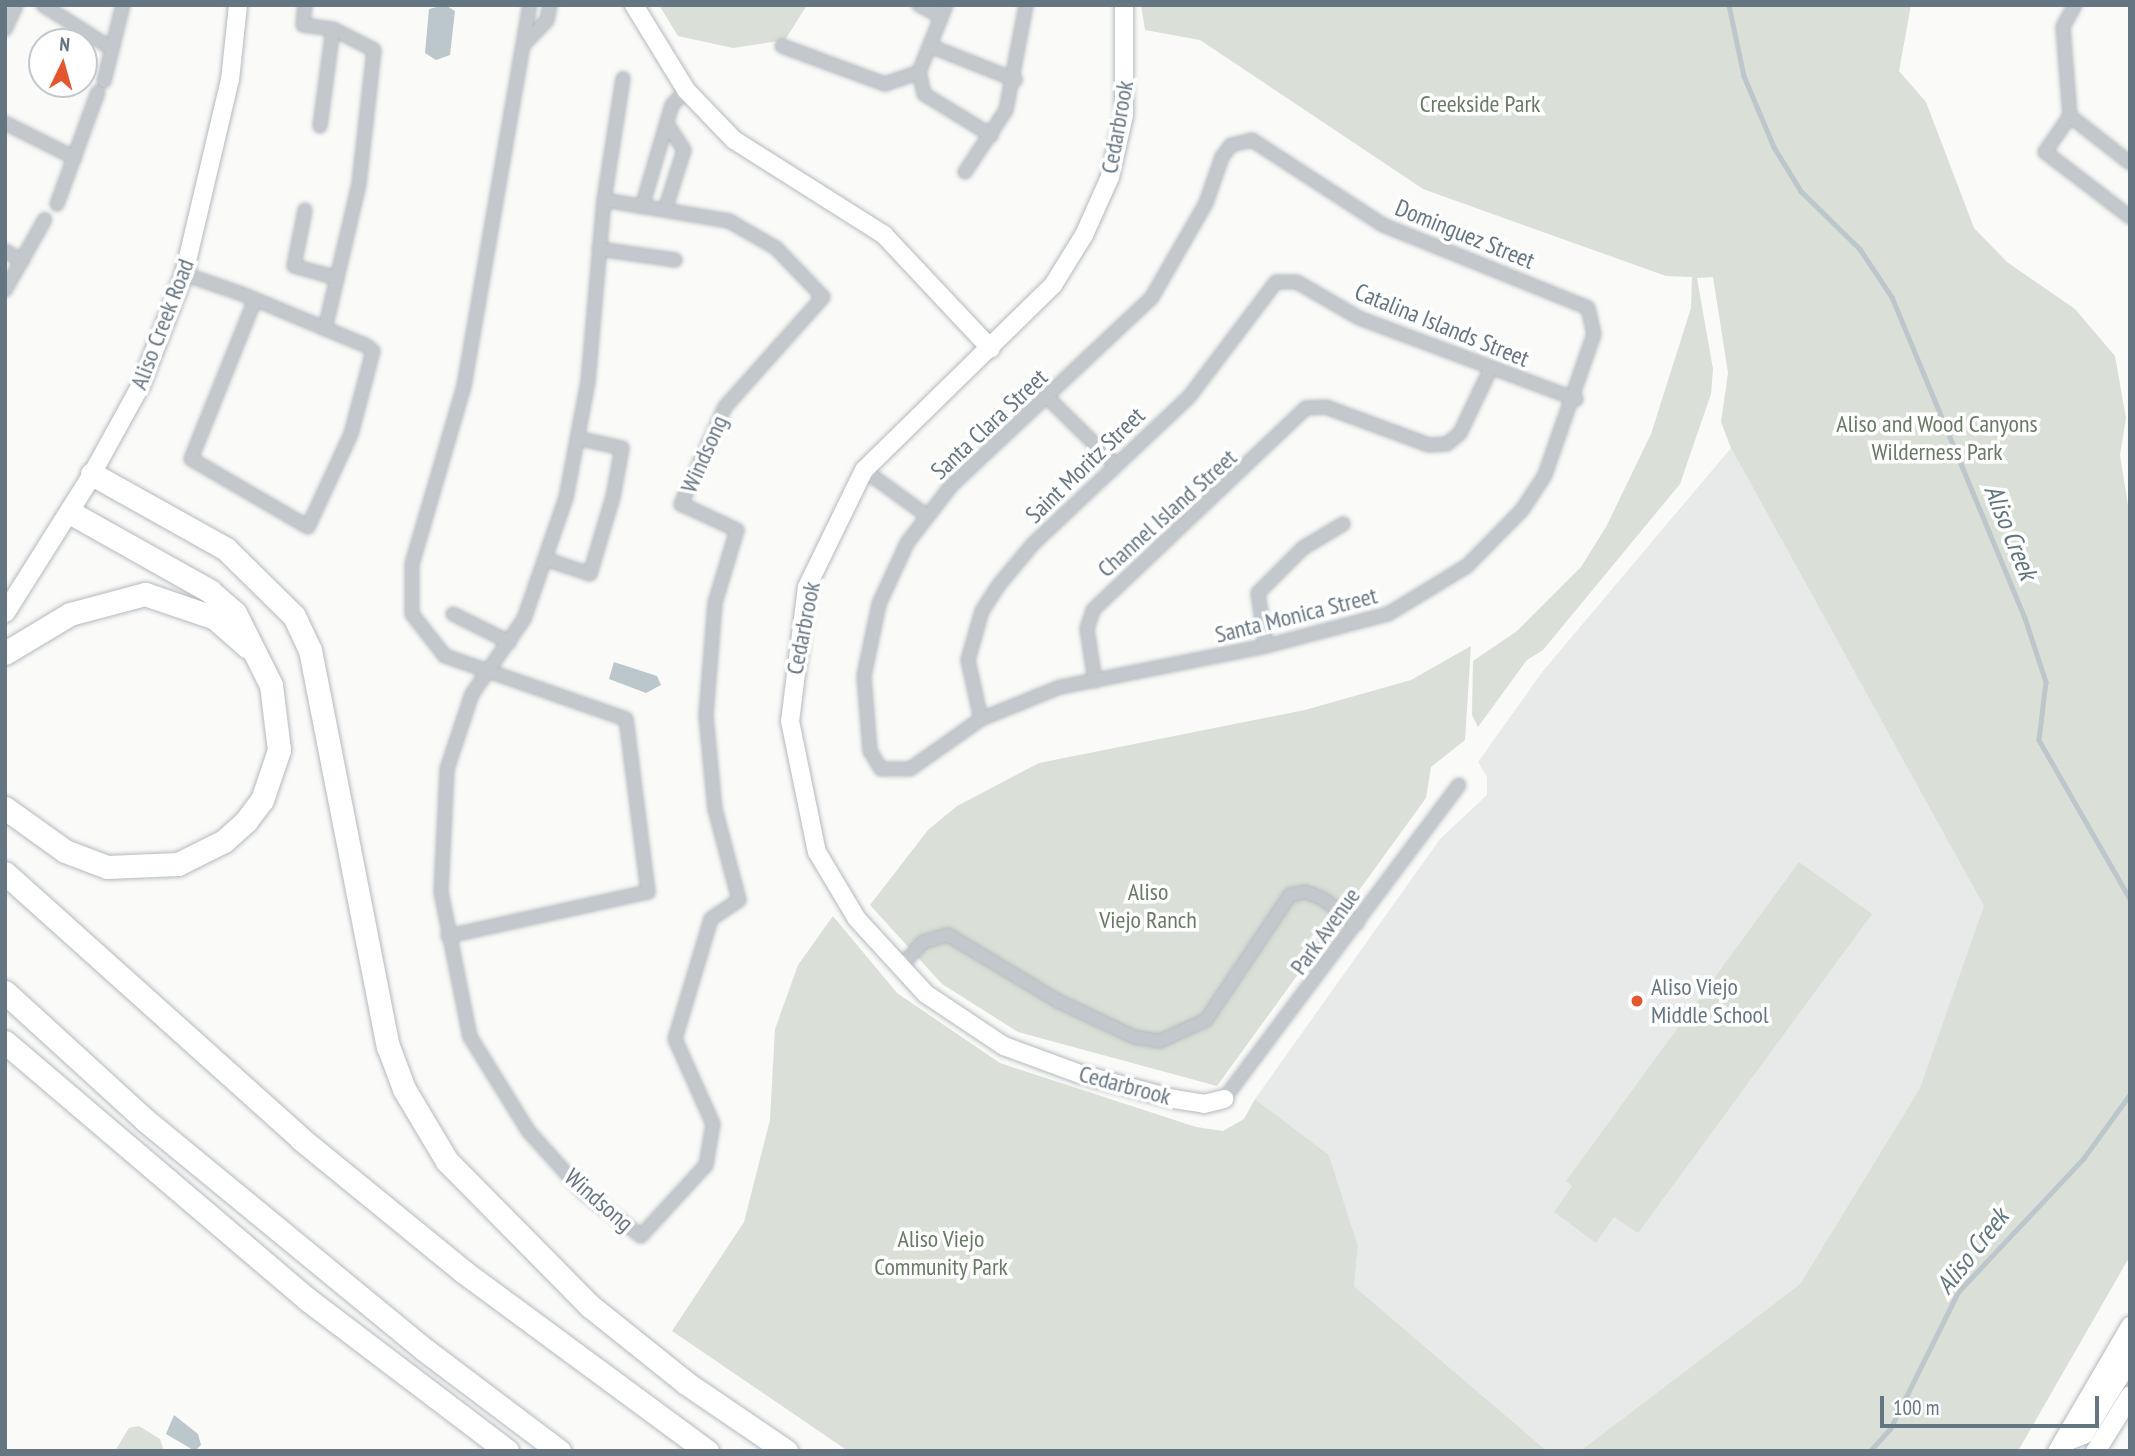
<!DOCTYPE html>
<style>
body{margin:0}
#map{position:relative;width:2135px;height:1456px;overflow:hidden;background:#fafaf8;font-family:"PT Sans Narrow",sans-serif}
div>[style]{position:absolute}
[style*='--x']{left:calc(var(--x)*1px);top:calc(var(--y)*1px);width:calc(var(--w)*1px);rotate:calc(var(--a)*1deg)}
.built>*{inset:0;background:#e8e9e9}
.green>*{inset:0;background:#dadfd7}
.water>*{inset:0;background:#bbc7cb}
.stream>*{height:4.5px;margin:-2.25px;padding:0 2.25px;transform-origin:2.25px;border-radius:2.25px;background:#bbc7cb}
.roads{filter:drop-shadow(0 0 2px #b3babf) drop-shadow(0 0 2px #b3babf)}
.street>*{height:12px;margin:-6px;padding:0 6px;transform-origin:6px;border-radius:6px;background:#c3c8cc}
.secondary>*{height:18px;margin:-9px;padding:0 9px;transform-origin:9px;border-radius:9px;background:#fff}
.primary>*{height:19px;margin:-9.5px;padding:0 9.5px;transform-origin:9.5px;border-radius:9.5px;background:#fff}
.highway>*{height:23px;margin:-11.5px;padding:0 11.5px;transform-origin:11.5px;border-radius:11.5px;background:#fff}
.dots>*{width:19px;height:19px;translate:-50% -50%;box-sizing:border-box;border:4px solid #fff;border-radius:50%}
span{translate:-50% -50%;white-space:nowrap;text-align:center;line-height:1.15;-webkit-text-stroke:7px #fff;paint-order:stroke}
.park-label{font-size:24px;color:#687a64}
.street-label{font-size:24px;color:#657683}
.poi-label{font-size:24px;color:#657683}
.left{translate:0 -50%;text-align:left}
.water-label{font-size:26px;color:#60757c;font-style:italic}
.frame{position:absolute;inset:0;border:7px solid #657683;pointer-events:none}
.north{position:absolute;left:28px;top:28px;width:70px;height:70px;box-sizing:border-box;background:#fff;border:2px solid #c1c8cd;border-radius:50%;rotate:5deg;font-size:19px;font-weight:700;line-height:28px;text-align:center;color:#657683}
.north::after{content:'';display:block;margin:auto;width:24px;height:32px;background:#e4572e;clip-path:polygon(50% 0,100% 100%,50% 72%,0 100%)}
.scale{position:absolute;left:1880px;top:1396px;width:219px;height:32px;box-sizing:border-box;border:4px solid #657683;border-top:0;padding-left:9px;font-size:21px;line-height:24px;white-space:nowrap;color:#657683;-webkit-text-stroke:5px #fff;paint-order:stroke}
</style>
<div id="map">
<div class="built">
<i style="clip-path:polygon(1731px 448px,1985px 906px,1920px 1088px,1800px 1284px,1580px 1451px,1547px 1451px,1354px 1286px,1358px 1246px,1329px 1155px,1255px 1099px,1440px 839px,1487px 795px,1487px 777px,1478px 762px,1543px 671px)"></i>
</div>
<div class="green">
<i style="clip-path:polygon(659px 5px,807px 5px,785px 40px,733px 48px,678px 36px)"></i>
<i style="clip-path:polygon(1141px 5px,1911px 5px,1899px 71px,1926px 102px,1974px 228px,2007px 262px,2075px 309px,2115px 356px,2126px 418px,2120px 455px,2130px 518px,2130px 1256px,2018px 1451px,1580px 1451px,1800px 1284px,1920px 1088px,1984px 906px,1731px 448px,1721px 422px,1728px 373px,1713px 277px,1697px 278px,1713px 369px,1711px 394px,1680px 484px,1543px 650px,1527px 660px,1478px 727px,1472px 715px,1473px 661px,1517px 631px,1581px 567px,1606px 527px,1651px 434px,1691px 308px,1692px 277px,1666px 276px,1423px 189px,1200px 40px,1145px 30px)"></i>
<i style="clip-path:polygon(1471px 646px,1465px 740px,1431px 767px,1426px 798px,1217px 1086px,1018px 1032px,942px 984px,870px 905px,928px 830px,957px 806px,1039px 763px,1305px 710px,1411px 680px)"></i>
<i style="clip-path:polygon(1799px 862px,1872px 914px,1638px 1233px,1614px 1217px,1596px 1243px,1554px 1212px,1572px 1186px,1566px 1181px)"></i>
<i style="clip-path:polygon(833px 916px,897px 993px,1000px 1063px,1196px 1127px,1223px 1131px,1244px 1119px,1255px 1099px,1329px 1155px,1358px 1246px,1354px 1286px,1547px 1451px,848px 1451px,672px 1331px,744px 1222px,770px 1120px,775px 1029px,798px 965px)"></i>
<i style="clip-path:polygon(139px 1426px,160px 1439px,164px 1451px,115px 1451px,129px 1428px)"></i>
</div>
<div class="water">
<i style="clip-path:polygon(445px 5px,455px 11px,450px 55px,436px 60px,425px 53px,429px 9px)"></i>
<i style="clip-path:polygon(614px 662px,657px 676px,661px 685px,646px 693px,609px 679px)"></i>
<i style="clip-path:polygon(174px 1415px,198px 1434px,201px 1445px,195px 1451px,166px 1434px)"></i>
</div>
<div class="stream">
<i style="--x:1729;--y:5;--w:73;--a:78.1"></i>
<i style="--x:1744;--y:76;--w:77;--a:67.1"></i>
<i style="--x:1774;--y:147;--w:52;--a:58.5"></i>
<i style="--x:1801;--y:191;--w:83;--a:44.5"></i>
<i style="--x:1860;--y:249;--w:58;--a:56.3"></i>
<i style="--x:1892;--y:297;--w:347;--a:67.5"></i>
<i style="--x:2025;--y:618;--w:67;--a:71.8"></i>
<i style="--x:2046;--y:682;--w:58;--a:96.9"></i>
<i style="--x:2039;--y:740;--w:183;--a:60.2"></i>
<i style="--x:1870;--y:1451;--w:30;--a:-48"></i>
<i style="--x:1890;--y:1429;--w:153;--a:-63.6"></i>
<i style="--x:1958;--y:1292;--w:183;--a:-46.8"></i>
<i style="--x:2083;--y:1159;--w:80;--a:-54.1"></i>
</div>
<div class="roads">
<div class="street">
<i style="--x:43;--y:5;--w:82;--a:32.5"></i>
<i style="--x:305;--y:5;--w:20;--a:96"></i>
<i style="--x:303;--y:25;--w:30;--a:8"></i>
<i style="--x:333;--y:29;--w:46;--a:27.1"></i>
<i style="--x:374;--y:50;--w:135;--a:96.4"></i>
<i style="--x:359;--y:184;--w:149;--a:103.2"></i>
<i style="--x:919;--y:5;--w:25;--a:27"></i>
<i style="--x:2075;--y:5;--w:25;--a:119"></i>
<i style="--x:2063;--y:27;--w:89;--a:85.5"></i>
<i style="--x:2070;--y:116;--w:44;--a:124.8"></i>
<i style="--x:2045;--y:152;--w:107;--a:37.4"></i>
<i style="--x:5;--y:29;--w:26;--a:-65"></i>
<i style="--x:525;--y:43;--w:32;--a:-46"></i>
<i style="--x:547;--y:20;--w:15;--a:-79"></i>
<i style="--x:782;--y:46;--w:110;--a:20.3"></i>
<i style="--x:885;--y:84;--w:36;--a:-19"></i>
<i style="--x:919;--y:72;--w:23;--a:77"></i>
<i style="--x:924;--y:94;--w:79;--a:31.5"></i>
<i style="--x:930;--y:46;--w:92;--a:21.6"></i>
<i style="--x:919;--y:72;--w:72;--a:-68.1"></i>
<i style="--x:104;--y:81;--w:78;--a:-76"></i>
<i style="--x:2070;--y:116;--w:76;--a:38.1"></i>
<i style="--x:5;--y:123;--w:78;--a:26.6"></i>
<i style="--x:320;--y:126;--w:98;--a:-82.4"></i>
<i style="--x:1252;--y:140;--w:156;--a:33"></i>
<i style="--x:1383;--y:225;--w:221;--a:22"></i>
<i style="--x:1588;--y:308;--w:27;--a:77"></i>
<i style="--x:1594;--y:334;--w:149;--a:109.2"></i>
<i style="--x:1545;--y:475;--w:42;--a:123.3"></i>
<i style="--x:1522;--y:510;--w:78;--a:134.5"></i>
<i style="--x:1467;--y:566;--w:92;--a:148.7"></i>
<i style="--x:1388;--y:614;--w:126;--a:165.3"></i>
<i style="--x:1266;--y:646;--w:210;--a:168.7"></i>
<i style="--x:1060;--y:687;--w:85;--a:157.9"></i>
<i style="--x:981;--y:719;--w:87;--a:144.8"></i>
<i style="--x:910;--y:769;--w:29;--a:180"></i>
<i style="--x:881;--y:769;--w:21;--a:-121"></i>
<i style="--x:870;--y:751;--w:75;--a:-94.6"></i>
<i style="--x:864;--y:676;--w:74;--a:-78.2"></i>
<i style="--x:879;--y:604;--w:67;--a:-65.3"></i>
<i style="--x:907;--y:543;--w:72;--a:-52.3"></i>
<i style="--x:951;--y:486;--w:276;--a:-43.2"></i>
<i style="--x:1152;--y:297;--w:108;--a:-60.1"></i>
<i style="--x:1206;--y:203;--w:49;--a:-70.8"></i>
<i style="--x:1222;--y:157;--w:15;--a:-53"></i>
<i style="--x:1231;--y:145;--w:22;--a:-13"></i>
<i style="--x:965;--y:172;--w:74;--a:-56.5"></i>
<i style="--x:1006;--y:110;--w:107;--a:-79.2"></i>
<i style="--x:604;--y:200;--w:127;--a:9.5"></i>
<i style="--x:729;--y:221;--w:54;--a:29.9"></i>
<i style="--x:776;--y:248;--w:68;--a:46.2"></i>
<i style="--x:823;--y:297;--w:147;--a:131.7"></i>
<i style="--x:725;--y:407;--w:107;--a:114.4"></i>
<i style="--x:681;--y:504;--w:62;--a:24.9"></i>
<i style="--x:737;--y:530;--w:76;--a:106.8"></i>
<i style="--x:715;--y:603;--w:113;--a:94.6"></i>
<i style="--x:706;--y:716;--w:93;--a:84.5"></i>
<i style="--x:715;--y:809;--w:94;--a:75.2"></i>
<i style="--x:739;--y:900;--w:34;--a:146"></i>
<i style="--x:711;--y:919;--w:125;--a:106.7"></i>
<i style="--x:675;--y:1039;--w:93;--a:65.9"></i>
<i style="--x:713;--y:1124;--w:42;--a:99.7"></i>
<i style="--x:706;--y:1165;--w:96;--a:132.5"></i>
<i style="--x:641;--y:1236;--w:71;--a:-143"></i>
<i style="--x:584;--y:1193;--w:82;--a:-132"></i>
<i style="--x:529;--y:1132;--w:112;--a:-121.8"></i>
<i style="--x:470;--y:1037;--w:148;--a:-101.3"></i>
<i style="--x:441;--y:892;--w:123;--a:-87.2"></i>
<i style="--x:447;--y:769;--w:79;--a:-71.6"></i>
<i style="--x:472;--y:694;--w:91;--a:-55.3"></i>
<i style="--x:524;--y:619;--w:128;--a:-70.9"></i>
<i style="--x:566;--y:498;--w:118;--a:-79.3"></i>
<i style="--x:588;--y:382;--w:183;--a:-85"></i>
<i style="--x:604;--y:200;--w:123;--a:-81.1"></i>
<i style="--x:57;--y:204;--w:119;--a:-69.9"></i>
<i style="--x:642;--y:207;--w:106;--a:-73.6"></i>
<i style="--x:672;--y:105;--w:21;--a:-47"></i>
<i style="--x:305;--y:210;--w:57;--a:101.1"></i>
<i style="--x:294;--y:266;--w:45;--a:15.6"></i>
<i style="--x:665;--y:210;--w:63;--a:-72.4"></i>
<i style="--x:684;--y:150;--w:27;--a:-123"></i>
<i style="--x:599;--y:249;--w:77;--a:8.2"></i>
<i style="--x:5;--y:251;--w:20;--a:30"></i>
<i style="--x:184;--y:274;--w:61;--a:19"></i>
<i style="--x:242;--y:294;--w:135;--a:22.6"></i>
<i style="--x:367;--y:346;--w:8;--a:40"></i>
<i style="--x:373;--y:351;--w:86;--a:104.8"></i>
<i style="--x:351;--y:434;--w:102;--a:114.8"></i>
<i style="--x:308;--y:527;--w:135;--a:-149.8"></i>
<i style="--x:191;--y:459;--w:171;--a:-68.1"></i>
<i style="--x:5;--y:290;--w:81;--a:-60.6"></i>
<i style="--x:1048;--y:398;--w:94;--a:44.6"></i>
<i style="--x:864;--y:470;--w:77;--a:36"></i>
<i style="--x:545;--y:559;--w:47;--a:18.4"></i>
<i style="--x:590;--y:574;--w:80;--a:-73.4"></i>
<i style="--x:613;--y:497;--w:50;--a:-79.6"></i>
<i style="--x:622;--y:448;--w:46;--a:-167.5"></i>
<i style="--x:453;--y:614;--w:63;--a:26.6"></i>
<i style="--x:1266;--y:646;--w:54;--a:-98.6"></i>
<i style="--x:1258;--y:593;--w:64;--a:-45"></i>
<i style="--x:1303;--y:548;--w:47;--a:-31"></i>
<i style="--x:1095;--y:681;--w:53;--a:-98.7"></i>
<i style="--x:1087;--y:629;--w:20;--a:-72"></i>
<i style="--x:1093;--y:610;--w:294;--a:-43.5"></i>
<i style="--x:1306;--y:408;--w:20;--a:-3"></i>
<i style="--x:1326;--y:407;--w:110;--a:20.3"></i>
<i style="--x:1429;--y:445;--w:18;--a:-3"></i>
<i style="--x:1447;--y:444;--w:17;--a:-40"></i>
<i style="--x:1460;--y:433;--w:72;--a:-64.5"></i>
<i style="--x:981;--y:719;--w:60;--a:-102.4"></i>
<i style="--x:968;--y:660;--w:51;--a:-74.1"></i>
<i style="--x:982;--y:611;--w:30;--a:-57"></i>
<i style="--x:998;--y:586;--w:55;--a:-50.2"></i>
<i style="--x:1033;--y:544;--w:214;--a:-43.3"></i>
<i style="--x:1189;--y:397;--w:144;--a:-52.9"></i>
<i style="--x:1276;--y:282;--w:21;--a:0"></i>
<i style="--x:1297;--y:282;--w:72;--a:30.1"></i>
<i style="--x:1359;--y:318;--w:232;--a:20.5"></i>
<i style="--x:448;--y:936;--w:205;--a:-12.4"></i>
<i style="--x:648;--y:892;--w:174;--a:-97.2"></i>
<i style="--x:626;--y:719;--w:192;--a:-160.8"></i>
<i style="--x:445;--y:656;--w:53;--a:-128.2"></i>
<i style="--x:412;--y:614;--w:50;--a:-90"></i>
<i style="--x:412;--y:564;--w:185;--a:-73.7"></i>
<i style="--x:464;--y:386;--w:387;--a:-80.2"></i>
<i style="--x:899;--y:968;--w:35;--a:-47"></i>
<i style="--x:923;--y:942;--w:26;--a:-16"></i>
<i style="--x:948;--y:935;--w:128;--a:31"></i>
<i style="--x:1058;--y:1001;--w:84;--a:25.3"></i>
<i style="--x:1134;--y:1037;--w:26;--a:9"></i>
<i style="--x:1160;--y:1041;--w:51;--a:-24.5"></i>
<i style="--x:1206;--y:1020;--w:151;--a:-56.1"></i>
<i style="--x:1290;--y:895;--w:16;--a:-11"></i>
<i style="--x:1306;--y:892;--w:18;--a:22"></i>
<i style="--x:1323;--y:899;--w:42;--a:35.2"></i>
<i style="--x:1224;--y:1099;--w:392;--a:-53.2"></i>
</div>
<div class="secondary">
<i style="--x:634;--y:5;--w:100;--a:58.5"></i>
<i style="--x:686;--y:90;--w:69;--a:46.2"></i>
<i style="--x:734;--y:140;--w:178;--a:32.3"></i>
<i style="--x:884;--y:235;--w:156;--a:46.8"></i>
<i style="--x:1124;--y:5;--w:110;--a:90"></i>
<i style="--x:1124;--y:115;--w:64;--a:102.7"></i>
<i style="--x:1110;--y:177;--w:64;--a:114.1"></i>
<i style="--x:1084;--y:235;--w:59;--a:121.8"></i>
<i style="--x:1053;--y:285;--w:264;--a:135.6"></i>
<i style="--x:864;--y:470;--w:130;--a:116"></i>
<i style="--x:807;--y:587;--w:135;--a:97.2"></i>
<i style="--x:790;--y:721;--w:134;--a:78.4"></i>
<i style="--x:817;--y:852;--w:78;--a:59.2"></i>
<i style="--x:857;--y:919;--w:102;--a:47.4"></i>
<i style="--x:926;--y:994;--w:94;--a:33.7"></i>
<i style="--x:1004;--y:1046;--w:81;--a:20.2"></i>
<i style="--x:1080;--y:1074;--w:97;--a:14.9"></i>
<i style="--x:1174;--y:1099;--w:30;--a:9"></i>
<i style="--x:1204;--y:1104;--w:21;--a:-14"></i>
<i style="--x:92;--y:474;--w:102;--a:-61.2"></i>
<i style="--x:141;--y:385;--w:119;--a:-68.8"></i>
<i style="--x:184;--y:274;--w:199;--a:-76.7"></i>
<i style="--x:230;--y:80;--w:75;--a:-83.9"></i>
</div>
<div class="primary">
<i style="--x:5;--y:612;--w:163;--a:-57.8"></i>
<i style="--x:2063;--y:1442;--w:22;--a:-22"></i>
<i style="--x:2083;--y:1434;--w:89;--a:-58.3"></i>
<i style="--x:2057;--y:1451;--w:145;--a:-59.7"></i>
<i style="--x:2095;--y:1451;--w:66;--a:-58"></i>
</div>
<div class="highway">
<i style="--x:92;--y:474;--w:154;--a:29.2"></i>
<i style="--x:226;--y:549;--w:95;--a:44.6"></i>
<i style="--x:294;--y:616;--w:38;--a:65"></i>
<i style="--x:310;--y:650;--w:404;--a:78.9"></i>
<i style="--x:388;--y:1046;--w:46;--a:69.6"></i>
<i style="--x:404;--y:1089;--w:84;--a:59.2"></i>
<i style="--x:447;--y:1161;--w:204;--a:45.4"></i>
<i style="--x:590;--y:1306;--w:123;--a:38.7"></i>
<i style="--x:686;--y:1383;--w:121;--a:34.2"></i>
<i style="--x:5;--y:653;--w:76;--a:-31"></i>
<i style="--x:70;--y:614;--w:78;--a:-14.9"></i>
<i style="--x:145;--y:594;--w:74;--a:18.9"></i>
<i style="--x:215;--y:618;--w:44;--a:41.3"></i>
<i style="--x:5;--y:808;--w:74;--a:35.6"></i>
<i style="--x:65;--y:851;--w:45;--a:20.9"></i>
<i style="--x:107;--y:867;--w:71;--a:-2.4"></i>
<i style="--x:178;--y:864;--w:51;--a:-26.6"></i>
<i style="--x:224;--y:841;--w:30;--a:-42"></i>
<i style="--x:246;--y:821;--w:26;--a:-53"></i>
<i style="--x:262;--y:800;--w:53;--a:-71.2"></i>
<i style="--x:279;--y:750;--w:65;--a:-97"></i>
<i style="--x:271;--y:685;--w:80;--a:-116.6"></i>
<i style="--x:235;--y:613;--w:33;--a:-139"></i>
<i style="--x:210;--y:591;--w:159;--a:-150.7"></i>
<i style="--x:5;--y:873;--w:398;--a:41.9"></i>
<i style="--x:301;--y:1139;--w:210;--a:39.2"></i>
<i style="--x:464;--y:1272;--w:302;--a:36.4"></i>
<i style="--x:5;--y:992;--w:190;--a:42.4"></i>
<i style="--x:145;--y:1120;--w:362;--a:39.4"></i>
<i style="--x:425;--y:1350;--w:168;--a:37"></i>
<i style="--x:5;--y:1042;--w:397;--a:40.4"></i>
<i style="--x:307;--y:1299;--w:251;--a:37.2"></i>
</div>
</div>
<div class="dots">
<i style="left:1637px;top:1001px;background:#e4572e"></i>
</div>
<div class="park-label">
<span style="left:1480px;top:104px">Creekside Park</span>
<span style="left:1937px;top:438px">Aliso and Wood Canyons<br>Wilderness Park</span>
<span style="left:1148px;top:906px">Aliso<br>Viejo Ranch</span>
<span style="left:941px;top:1253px">Aliso Viejo<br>Community Park</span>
</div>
<div class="street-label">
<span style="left:1117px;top:127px;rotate:-80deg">Cedarbrook</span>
<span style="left:1465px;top:234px;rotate:22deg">Dominguez Street</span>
<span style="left:162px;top:324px;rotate:-69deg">Aliso Creek Road</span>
<span style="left:1442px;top:325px;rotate:22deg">Catalina Islands Street</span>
<span style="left:989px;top:424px;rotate:-43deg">Santa Clara Street</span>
<span style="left:704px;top:454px;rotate:-66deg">Windsong</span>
<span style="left:1085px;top:465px;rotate:-44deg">Saint Moritz Street</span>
<span style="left:1167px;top:513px;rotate:-42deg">Channel Island Street</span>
<span style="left:1296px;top:615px;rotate:-14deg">Santa Monica Street</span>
<span style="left:803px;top:628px;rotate:-79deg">Cedarbrook</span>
<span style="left:1325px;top:931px;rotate:-54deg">Park Avenue</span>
<span style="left:1125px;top:1085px;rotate:15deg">Cedarbrook</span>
<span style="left:599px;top:1200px;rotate:41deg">Windsong</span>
</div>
<div class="poi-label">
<span class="left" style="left:1651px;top:1001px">Aliso Viejo<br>Middle School</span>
</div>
<div class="water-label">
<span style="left:2011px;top:532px;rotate:68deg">Aliso Creek</span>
<span style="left:1972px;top:1251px;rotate:-52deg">Aliso Creek</span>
</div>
<div class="frame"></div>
<div class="north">N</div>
<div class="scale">100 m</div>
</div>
